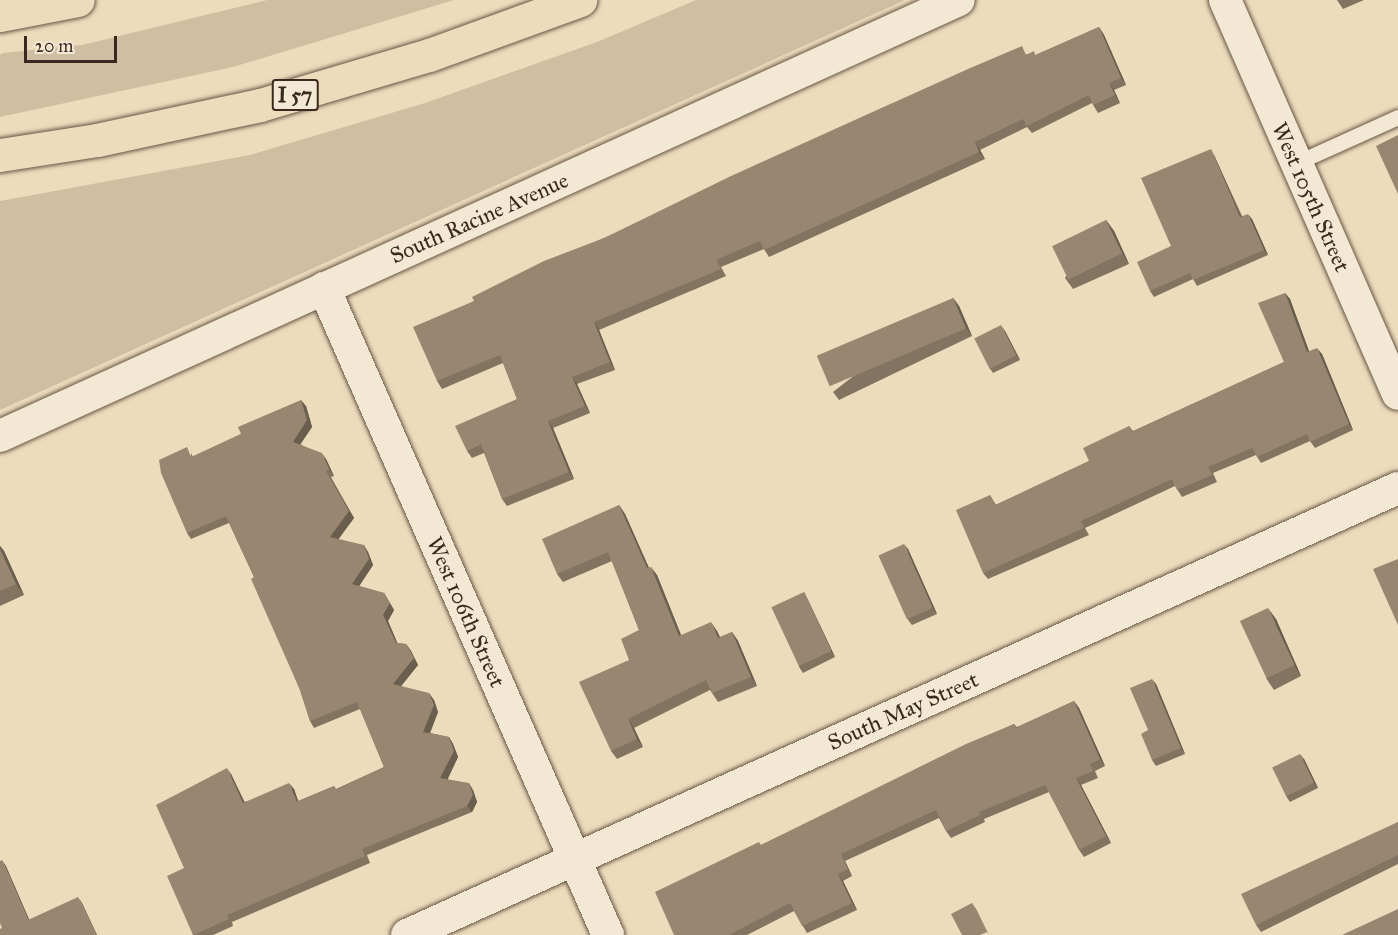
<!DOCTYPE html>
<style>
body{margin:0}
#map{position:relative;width:1398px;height:935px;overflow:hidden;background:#eddcbc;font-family:"IM FELL Great Primer",serif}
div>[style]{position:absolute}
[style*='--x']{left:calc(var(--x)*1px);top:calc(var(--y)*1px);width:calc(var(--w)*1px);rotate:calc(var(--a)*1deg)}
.green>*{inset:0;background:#cfbea1}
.roads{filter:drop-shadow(0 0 2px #685646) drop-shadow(0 0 2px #685646)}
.service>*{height:15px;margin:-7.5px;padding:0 7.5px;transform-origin:7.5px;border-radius:7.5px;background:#f3e8d3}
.minor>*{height:32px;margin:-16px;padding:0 16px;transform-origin:16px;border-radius:16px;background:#f3e8d3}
.motorway>*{height:33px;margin:-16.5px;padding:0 16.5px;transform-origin:16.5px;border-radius:16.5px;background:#eddcbc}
.wall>*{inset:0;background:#837361}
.shaded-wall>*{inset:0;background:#6a5e4f}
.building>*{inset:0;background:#988671;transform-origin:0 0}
span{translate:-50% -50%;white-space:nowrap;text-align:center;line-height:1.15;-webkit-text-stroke:6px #f3e8d3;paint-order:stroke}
.shield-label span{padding:2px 4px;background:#f3e8d3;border:2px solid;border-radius:4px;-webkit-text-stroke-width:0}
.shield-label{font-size:21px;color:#3b291f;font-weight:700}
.street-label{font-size:22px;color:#3b291f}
.scale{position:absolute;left:24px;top:36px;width:93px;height:27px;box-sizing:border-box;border:3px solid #3b291f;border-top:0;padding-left:8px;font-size:18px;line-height:21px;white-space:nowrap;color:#3b291f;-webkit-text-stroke:4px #f3e8d3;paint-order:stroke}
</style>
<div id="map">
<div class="green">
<i style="clip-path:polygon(267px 0,454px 0,233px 67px,0 117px,0 55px,3px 53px,82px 45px)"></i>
<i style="clip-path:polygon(696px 0,905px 0,0 410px,0 201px,250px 155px,425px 103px,597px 42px)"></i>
</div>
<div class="roads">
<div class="service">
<i style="--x:1296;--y:163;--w:112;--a:-24.3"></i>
</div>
<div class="minor">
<i style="--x:1225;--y:0;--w:430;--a:66.3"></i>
<i style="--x:324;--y:288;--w:707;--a:66.3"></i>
<i style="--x:0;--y:436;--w:1053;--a:-24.45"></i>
<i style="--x:407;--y:935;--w:1087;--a:-24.28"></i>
</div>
<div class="motorway">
<i style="--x:0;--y:15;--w:79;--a:-10.9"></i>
<i style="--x:0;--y:155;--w:98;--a:-8.8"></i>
<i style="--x:97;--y:140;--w:167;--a:-12.1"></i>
<i style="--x:260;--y:105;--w:176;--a:-16.5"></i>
<i style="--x:429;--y:55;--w:161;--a:-20"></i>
</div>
</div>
<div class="wall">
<i style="clip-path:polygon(1337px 0,1364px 0,1343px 9px)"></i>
<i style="clip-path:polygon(1099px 27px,1104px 35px,1126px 85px,1114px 90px,1120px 103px,1098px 113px,1092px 103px,1032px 133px,1027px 127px,980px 150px,985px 159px,769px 257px,764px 249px,721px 267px,726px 276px,599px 330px,615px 370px,577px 384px,590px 413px,553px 428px,574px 479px,507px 506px,502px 499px,484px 453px,472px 458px,467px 451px,517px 399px,503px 363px,442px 389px,437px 381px,474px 301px,604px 238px,1027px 54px,1036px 55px)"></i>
<i style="clip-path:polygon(1214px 155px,1242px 216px,1252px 219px,1268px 255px,1197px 286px,1193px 279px,1154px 297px,1150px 291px,1171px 246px)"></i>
<i style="clip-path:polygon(1106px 220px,1114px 231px,1129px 264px,1073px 289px,1065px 278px)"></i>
<i style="clip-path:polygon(1285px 293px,1290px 299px,1309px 352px,1322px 354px,1353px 430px,1315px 448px,1310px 441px,1261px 463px,1256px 455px,1213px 473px,1217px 482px,1182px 497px,1175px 486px,1085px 528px,1089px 535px,988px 579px,983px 573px,990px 495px,996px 505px,1089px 461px,1129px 426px,1133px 431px,1284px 362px)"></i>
<i style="clip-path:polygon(953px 298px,959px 306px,972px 336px,839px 400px,833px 392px)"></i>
<i style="clip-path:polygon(1005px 331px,1020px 360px,993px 373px,989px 367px)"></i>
<i style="clip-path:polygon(306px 406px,312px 427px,300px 444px,326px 459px,334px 476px,331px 477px,354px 518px,338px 539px,368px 552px,373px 565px,359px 586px,384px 593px,394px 610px,388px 621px,397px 643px,406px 644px,411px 651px,418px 665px,401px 686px,434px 700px,438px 712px,430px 733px,449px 737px,453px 744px,458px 757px,447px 779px,473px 790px,477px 802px,472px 812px,367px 855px,370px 863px,232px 922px,233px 926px,213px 935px,193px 935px,184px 868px,231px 774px,244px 802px,294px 789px,298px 801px,334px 786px,336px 789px,384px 767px,360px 709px,314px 728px,310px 721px,300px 690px,254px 577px,229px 523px,191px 539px,187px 533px,191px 453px,193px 457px,241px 434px)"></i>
<i style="clip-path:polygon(619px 505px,625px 514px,649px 568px,657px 575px,681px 635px,717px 631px,720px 637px,732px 632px,738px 641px,757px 686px,718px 702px,710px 690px,634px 728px,643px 747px,617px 759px,611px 751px,629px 660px,639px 630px,612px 561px,563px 582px,557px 574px)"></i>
<i style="clip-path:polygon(0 546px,4px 551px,24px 595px,0 606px)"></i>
<i style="clip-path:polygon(908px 549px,937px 614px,912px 625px,908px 620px)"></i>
<i style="clip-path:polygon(804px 592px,807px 598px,835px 657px,803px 673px,799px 667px)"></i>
<i style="clip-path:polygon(1276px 619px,1301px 676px,1274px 690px,1266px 678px)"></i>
<i style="clip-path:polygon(1156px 684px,1185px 754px,1156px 766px,1152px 760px,1148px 730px)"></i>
<i style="clip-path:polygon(1074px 701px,1079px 708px,1105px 766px,1095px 771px,1098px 778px,1081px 785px,1111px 843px,1084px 857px,1079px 850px,1049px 792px,984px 819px,985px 822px,951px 838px,946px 831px,939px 818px,845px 861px,852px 876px,843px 881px,857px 910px,807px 933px,794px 911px,747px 935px,674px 935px,761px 845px,1014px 724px,1017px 727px)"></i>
<i style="clip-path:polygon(1304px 759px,1318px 788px,1290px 802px,1286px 796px)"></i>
<i style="clip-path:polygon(1398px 822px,1398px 864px,1261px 932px,1256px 925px)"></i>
</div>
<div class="shaded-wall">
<i style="clip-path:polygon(1099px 27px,1104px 35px,1126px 85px,1121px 78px)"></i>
<i style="clip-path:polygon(1109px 83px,1114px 90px,1120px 103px,1115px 95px)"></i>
<i style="clip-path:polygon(975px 142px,980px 150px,985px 159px,979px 152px)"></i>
<i style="clip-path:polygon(1211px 149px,1214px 155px,1244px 223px,1240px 217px)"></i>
<i style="clip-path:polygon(1248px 214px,1252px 219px,1268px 255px,1264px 250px)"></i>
<i style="clip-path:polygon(1106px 220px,1114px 231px,1129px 264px,1122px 253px)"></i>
<i style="clip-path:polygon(1285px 293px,1290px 299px,1312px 359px,1307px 352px)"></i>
<i style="clip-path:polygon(953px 298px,959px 306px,972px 336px,966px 328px)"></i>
<i style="clip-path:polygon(594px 322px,599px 330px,615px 370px,610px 362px)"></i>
<i style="clip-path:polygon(1001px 325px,1005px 331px,1020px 360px,1016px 355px)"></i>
<i style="clip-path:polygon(1317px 348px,1322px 354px,1353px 430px,1349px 424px)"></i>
<i style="clip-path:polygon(572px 377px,577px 384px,590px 413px,585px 406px)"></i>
<i style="clip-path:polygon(301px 400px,306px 406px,312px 427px,298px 448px,293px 442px)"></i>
<i style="clip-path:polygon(548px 421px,553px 428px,574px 479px,569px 472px)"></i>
<i style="clip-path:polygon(322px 453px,326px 459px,334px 476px,329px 469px)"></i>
<i style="clip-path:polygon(326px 471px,354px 518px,335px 544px,330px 537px)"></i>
<i style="clip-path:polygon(619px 505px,625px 514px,653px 577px,647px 568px)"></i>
<i style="clip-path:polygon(904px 544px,908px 549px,937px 614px,933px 608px)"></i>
<i style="clip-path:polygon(364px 545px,368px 552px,373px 565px,356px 591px,352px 584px)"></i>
<i style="clip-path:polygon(0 546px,4px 551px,24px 595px,16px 584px,0 549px)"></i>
<i style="clip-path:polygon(651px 567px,657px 575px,685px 645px,679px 636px)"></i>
<i style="clip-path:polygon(804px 592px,807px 598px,835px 657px,831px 651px)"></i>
<i style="clip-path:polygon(384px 593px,394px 610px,388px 621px,400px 649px,396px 643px,383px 615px)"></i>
<i style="clip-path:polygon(1268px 608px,1276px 619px,1301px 676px,1294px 665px)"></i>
<i style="clip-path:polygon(711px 622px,717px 631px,724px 646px,718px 638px)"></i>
<i style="clip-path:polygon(732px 632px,738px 641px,757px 686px,751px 677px)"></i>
<i style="clip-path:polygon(406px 644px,411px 651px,418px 665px,398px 690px,393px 684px)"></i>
<i style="clip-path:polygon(1152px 679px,1156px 684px,1185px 754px,1181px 748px)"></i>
<i style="clip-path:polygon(429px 693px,434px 700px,438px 712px,428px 738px,423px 732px)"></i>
<i style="clip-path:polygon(1074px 701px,1079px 708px,1105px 766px,1100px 759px)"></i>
<i style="clip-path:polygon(628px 719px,634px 728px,643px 747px,637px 739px)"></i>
<i style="clip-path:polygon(449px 737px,453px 744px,458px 757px,445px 785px,440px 778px)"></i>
<i style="clip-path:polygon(1300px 754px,1304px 759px,1318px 788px,1314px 783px)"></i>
<i style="clip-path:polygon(227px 768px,231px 774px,248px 809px,243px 803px)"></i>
<i style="clip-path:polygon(1076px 778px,1081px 785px,1111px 843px,1106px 836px)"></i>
<i style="clip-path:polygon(289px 783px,294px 789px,301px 809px,297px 802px)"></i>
<i style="clip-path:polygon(469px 783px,473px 790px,477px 802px,472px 812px,467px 806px)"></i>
<i style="clip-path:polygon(841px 854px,845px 861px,852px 876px,848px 869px)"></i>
<i style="clip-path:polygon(2px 860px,6px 866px,32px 926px,28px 920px)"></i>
<i style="clip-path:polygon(838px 874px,843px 881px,857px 910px,852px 903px)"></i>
<i style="clip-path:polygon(78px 897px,82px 903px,97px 935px,96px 935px)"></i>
<i style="clip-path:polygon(972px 903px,976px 909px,989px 935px,987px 932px)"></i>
</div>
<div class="building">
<i style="clip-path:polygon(1099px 27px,1121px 78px,1109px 83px,1115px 95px,1093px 105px,1089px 95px,1027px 126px,1023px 119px,975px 142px,979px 152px,764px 250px,760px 241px,716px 260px,721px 269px,594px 322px,610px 362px,572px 377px,585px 406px,548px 421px,569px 472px,502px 499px,481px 444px,467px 451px,455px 426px,517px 399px,500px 355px,437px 381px,413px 327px,474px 301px,472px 297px,544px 261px,604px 238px,731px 176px,968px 69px,1022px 46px,1026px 55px,1034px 51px,1035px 55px)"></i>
<i style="clip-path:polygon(1398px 135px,1398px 194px,1376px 146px)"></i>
<i style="clip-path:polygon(1211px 149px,1240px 217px,1248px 214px,1264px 250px,1193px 280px,1190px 273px,1150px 291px,1137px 262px,1171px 246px,1141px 178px)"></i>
<i style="left:1106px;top:220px;width:37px;height:60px;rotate:64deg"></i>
<i style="clip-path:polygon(1285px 293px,1307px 352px,1317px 348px,1349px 424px,1310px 442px,1307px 434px,1257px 457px,1252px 448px,1208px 467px,1212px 475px,1177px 490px,1172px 479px,1081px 521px,1084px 528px,983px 573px,956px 510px,990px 495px,995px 505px,1089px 461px,1083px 448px,1129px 426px,1132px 432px,1284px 362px,1258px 303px)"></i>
<i style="left:953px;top:298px;width:33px;height:148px;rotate:67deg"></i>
<i style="left:1001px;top:325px;width:34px;height:30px;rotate:63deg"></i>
<i style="clip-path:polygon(301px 400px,307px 420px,293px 442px,322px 453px,329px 469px,326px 471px,349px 511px,330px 537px,364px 545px,369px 559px,352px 584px,384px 593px,390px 603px,383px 615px,390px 630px,396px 643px,406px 644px,414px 658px,393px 684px,429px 693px,434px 705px,423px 732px,449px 737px,454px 751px,440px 778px,469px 783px,473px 795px,467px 806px,362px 849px,365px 856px,227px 915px,229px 919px,193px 935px,167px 876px,184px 868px,156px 805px,227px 768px,243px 803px,289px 783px,297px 802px,334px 786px,336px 790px,384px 767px,357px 702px,310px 721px,300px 690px,251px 579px,254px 577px,226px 516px,187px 533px,161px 473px,159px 460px,187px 447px,191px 457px,241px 434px,238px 427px)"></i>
<i style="clip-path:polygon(619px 505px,647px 568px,651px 567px,679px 636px,711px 622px,718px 638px,732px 632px,751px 677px,712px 693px,706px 680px,628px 719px,637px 739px,611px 751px,579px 682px,629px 660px,621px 639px,639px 630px,608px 552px,557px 574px,542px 539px)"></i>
<i style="left:904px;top:544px;width:70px;height:28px;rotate:66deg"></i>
<i style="clip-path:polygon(0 549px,16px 584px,0 591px)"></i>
<i style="clip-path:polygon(1398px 559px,1398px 625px,1373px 569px)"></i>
<i style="left:804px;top:592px;width:65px;height:36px;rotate:65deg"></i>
<i style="left:1268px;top:608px;width:63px;height:31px;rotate:65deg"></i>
<i style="clip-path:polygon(1152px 679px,1181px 748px,1152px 760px,1141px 734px,1148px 730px,1130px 688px)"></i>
<i style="clip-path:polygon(1074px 701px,1100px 759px,1090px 764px,1093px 771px,1076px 778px,1106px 836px,1079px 850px,1045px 785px,979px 812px,980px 815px,946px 831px,936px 810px,841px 854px,848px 869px,838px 874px,852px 903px,802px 926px,790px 903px,729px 935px,674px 935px,655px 892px,759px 842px,761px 845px,966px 744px,1014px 724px,1016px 728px)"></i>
<i style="left:1300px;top:754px;width:32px;height:31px;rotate:64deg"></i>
<i style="clip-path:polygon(1398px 822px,1398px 855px,1256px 925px,1241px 894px)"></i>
<i style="clip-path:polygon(2px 860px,28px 920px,78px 897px,96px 935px,0 935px,0 929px,2px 928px,0 923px,0 861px)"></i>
<i style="clip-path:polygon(972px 903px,987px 932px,980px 935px,962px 935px,951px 914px)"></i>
<i style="clip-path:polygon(1398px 909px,1398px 935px,1342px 935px)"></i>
</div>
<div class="shield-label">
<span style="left:295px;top:95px">I 57</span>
</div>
<div class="street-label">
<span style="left:1311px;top:197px;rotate:66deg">West 105th Street</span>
<span style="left:479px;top:218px;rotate:-24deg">South Racine Avenue</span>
<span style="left:466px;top:612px;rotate:66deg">West 106th Street</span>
<span style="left:903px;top:711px;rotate:-24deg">South May Street</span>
</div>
<div class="scale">20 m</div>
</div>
